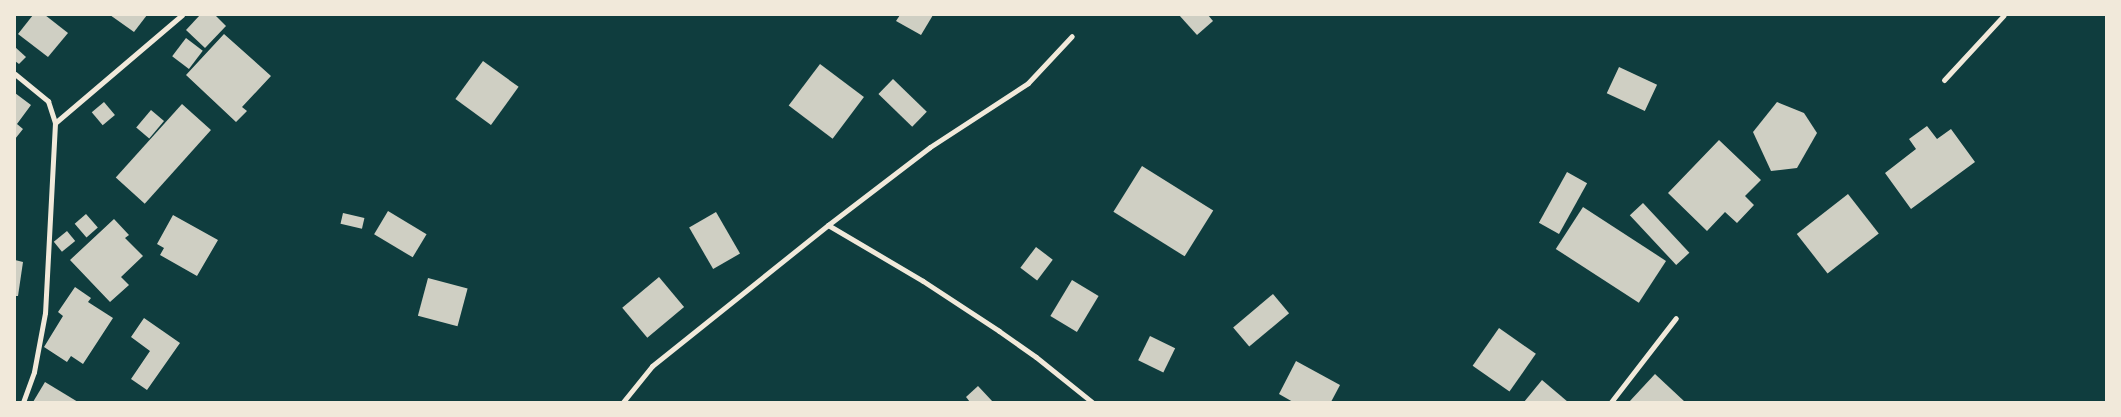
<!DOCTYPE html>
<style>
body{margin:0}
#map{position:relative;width:2121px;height:417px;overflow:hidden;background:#0f3d3e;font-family:Raleway,sans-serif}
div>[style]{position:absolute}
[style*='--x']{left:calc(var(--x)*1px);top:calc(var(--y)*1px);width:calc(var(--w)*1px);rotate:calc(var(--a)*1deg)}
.building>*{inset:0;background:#cfcfc3;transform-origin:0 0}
.minor>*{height:5px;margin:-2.5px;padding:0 2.5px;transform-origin:2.5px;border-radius:2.5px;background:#f1e9da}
span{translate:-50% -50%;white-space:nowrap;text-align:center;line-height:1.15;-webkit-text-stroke:4px #f1e9da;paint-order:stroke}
.frame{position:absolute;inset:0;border:16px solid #f1e9da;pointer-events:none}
</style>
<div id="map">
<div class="building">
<i style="clip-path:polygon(33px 15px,45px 15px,68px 33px,48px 57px,18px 34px)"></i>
<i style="clip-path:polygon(110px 15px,147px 15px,134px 32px)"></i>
<i style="clip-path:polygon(200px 15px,215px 15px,226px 26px,205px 48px,186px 30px)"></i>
<i style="clip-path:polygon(900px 15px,933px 15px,921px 35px,896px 21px)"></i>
<i style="clip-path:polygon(1179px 15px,1208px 15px,1213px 21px,1197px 35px)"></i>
<i style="clip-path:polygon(224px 34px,271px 76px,242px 107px,247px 111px,236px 122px,186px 75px)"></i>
<i style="left:186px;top:38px;width:21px;height:23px;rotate:37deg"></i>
<i style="clip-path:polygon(15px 47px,26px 57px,19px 64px,15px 61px)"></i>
<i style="left:483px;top:61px;width:44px;height:47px;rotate:36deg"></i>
<i style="left:820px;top:64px;width:55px;height:52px;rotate:37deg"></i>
<i style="left:1619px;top:67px;width:42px;height:29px;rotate:25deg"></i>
<i style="left:893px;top:79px;width:47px;height:21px;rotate:44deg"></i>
<i style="clip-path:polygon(15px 93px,31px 105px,17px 124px,23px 129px,15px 139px)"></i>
<i style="left:104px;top:102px;width:17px;height:16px;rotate:50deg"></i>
<i style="clip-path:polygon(1777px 102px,1804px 113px,1817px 133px,1797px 168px,1771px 171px,1753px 132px)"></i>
<i style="left:182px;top:104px;width:39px;height:99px;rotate:42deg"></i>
<i style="left:151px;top:110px;width:17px;height:23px;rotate:40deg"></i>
<i style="clip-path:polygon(1927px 126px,1937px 139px,1951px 129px,1975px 162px,1911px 209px,1885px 173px,1916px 149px,1909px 139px)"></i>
<i style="clip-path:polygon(1719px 140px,1761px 180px,1745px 196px,1754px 205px,1737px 223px,1725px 212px,1707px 231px,1668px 193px)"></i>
<i style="left:1142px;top:166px;width:84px;height:54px;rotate:32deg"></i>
<i style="left:1567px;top:172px;width:23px;height:58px;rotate:29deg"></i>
<i style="left:1848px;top:194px;width:50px;height:65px;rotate:52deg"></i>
<i style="left:1643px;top:203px;width:68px;height:18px;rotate:47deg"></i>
<i style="left:1583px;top:207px;width:99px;height:50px;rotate:33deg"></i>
<i style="left:388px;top:211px;width:45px;height:27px;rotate:31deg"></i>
<i style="left:716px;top:212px;width:48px;height:31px;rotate:60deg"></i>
<i style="left:343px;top:213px;width:22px;height:11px;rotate:13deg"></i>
<i style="left:86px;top:214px;width:18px;height:15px;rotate:49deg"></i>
<i style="clip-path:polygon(173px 215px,218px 240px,197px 276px,160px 255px,164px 248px,157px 244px)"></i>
<i style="clip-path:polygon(114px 219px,129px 235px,125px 238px,143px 256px,121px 277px,129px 285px,110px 302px,70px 260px)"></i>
<i style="left:67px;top:231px;width:13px;height:17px;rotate:51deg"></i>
<i style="left:1036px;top:247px;width:21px;height:26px;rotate:37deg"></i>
<i style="clip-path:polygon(15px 260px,23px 262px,18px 296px,15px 296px)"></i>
<i style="left:659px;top:277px;width:39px;height:48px;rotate:50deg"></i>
<i style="left:428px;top:278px;width:41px;height:39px;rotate:15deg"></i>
<i style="left:1072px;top:280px;width:31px;height:42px;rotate:31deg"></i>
<i style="clip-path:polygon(75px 287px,91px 298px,88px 302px,113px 318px,83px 364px,71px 356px,67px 362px,44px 347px,63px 316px,58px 312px)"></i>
<i style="left:1273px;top:294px;width:25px;height:52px;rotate:50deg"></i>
<i style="clip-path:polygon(144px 318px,180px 343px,147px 390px,131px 379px,150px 351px,131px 337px)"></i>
<i style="left:1499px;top:328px;width:45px;height:46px;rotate:35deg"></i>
<i style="left:1150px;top:336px;width:28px;height:27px;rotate:26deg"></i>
<i style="clip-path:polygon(1296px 361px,1340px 385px,1331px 402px,1293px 402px,1279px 394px)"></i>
<i style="clip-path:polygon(1655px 374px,1685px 402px,1629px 402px)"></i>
<i style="clip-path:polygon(1542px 380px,1568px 402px,1524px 402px)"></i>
<i style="clip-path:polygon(45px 382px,78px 402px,33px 402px)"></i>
<i style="clip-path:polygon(978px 386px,993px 402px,970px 402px,966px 397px)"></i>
</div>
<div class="minor">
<i style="--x:15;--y:74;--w:43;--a:39.3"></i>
<i style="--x:48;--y:101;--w:23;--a:72"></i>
<i style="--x:55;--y:123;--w:190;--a:93"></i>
<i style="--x:45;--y:313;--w:60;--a:100.6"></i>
<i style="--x:34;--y:372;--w:32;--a:110"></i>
<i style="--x:1944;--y:80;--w:88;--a:-47.3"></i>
<i style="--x:55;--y:123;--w:167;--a:-40.4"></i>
<i style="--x:828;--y:225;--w:110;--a:30.5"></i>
<i style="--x:923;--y:281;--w:91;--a:33.3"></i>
<i style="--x:999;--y:331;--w:45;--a:35.1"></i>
<i style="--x:1036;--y:357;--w:72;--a:38.8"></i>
<i style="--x:623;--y:402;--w:46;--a:-51.1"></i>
<i style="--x:652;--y:366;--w:226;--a:-38.7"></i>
<i style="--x:828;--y:225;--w:128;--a:-37.4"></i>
<i style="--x:930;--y:147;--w:117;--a:-33.1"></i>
<i style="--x:1028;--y:83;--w:64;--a:-46.9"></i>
<i style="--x:1611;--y:402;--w:106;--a:-52.3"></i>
</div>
<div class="frame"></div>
</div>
